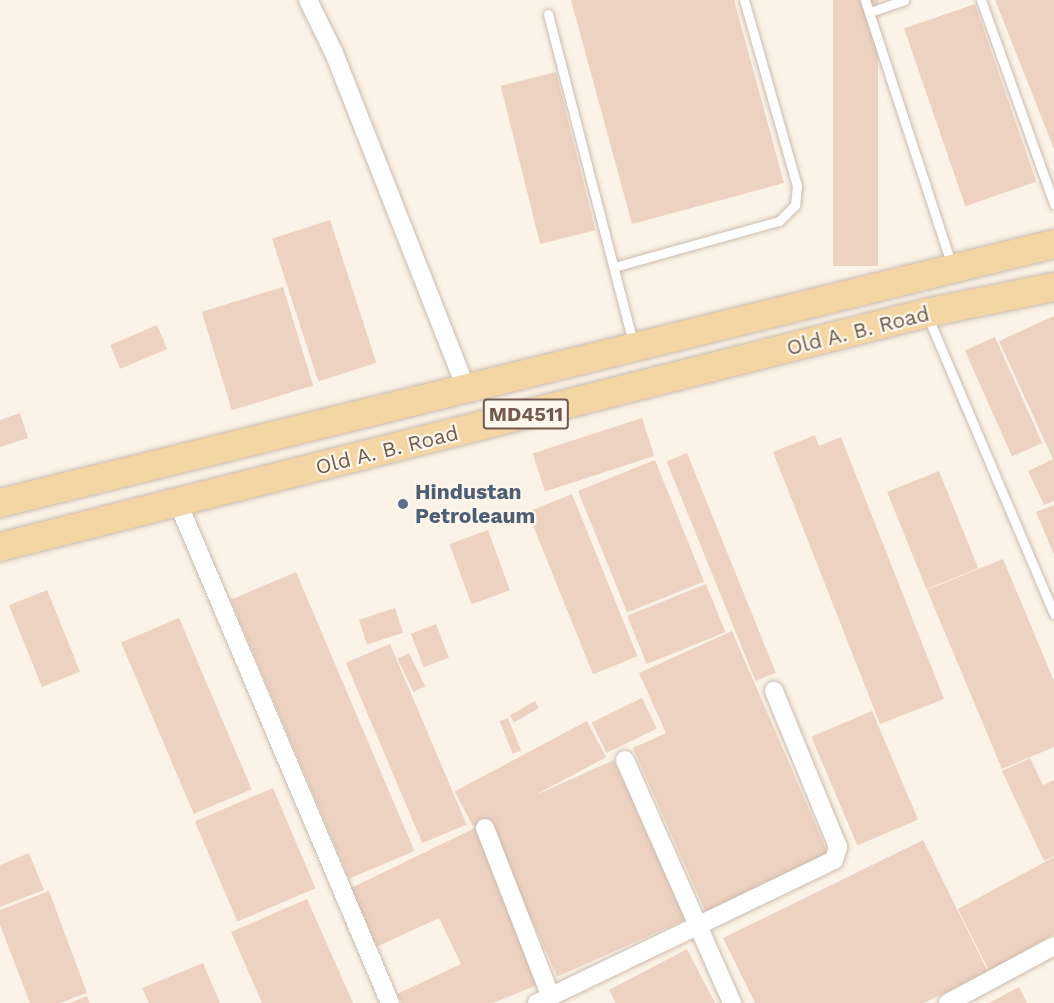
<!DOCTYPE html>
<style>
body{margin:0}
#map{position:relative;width:1054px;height:1003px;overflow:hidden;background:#fbf3e7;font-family:"Work Sans",sans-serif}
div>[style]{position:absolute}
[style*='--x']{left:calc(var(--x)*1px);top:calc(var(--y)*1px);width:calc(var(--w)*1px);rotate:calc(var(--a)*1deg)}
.building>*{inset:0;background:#eed2c1;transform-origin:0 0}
.roads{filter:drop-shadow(0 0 2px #ccbbae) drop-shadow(0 0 2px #ccbbae)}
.lane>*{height:9px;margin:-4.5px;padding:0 4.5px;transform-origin:4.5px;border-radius:4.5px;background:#fff}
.street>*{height:18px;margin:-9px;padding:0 9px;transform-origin:9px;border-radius:9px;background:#fff}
.primary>*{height:28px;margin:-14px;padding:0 14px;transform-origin:14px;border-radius:14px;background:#f4d6a5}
.dots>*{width:16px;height:16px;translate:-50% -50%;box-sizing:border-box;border:3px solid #fef7ed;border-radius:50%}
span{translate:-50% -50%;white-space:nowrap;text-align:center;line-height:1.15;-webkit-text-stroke:4.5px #fef7ed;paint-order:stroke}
.shield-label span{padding:2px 4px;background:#fef7ed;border:2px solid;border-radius:4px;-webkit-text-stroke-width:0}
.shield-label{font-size:20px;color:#725a4d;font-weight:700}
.street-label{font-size:21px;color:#725a4d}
.service-label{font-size:21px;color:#4e5e75;font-weight:700}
.left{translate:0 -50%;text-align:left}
</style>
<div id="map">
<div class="building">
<i style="clip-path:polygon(571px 0,734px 0,784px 183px,632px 224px)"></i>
<i style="left:833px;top:0;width:45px;height:266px"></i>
<i style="clip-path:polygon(995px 0,1054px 0,1054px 149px)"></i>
<i style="left:975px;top:4px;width:188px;height:75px;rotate:71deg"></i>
<i style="left:556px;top:72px;width:163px;height:57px;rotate:76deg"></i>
<i style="left:330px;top:220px;width:150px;height:61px;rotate:72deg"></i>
<i style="left:283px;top:287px;width:103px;height:85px;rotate:73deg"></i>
<i style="clip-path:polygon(1054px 316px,1054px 501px,1044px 505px,1028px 471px,1053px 459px,999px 341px)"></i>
<i style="left:157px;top:325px;width:26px;height:51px;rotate:67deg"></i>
<i style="left:995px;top:337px;width:116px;height:33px;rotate:66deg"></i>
<i style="clip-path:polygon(20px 413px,28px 438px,0 447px,0 420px)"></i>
<i style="left:642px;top:418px;width:40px;height:115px;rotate:72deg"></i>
<i style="clip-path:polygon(815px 435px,819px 446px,841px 437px,944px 699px,880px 724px,773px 452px)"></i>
<i style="left:687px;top:453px;width:237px;height:22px;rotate:68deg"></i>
<i style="left:655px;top:460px;width:131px;height:83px;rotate:68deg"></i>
<i style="left:939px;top:471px;width:105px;height:56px;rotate:68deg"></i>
<i style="left:572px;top:494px;width:175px;height:48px;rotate:68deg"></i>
<i style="clip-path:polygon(1054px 505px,1054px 555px,1036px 512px)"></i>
<i style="left:488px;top:530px;width:64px;height:41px;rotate:70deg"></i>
<i style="clip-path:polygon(1003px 559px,1054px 681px,1054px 747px,1002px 769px,927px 590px)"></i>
<i style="left:296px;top:572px;width:303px;height:71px;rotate:67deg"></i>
<i style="left:706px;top:584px;width:52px;height:85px;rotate:68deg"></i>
<i style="left:47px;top:590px;width:88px;height:41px;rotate:68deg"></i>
<i style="left:395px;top:608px;width:26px;height:38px;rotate:72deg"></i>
<i style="left:179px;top:618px;width:186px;height:63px;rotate:67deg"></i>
<i style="left:436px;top:624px;width:36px;height:27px;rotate:69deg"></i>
<i style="clip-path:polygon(732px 631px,831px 860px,707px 915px,633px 748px,666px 733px,639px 673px)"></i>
<i style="left:390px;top:644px;width:196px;height:48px;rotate:67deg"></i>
<i style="left:409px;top:653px;width:37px;height:13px;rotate:64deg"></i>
<i style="left:642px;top:698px;width:34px;height:56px;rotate:64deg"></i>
<i style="left:535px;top:701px;width:8px;height:29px;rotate:60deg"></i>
<i style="left:872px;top:711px;width:118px;height:66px;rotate:67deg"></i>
<i style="left:508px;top:718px;width:35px;height:9px;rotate:68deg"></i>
<i style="left:587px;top:721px;width:41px;height:150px;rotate:62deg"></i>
<i style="clip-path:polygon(1030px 758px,1043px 785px,1054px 780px,1054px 856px,1044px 861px,1002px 771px)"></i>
<i style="left:614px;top:760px;width:175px;height:140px;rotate:66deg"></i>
<i style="left:273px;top:788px;width:109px;height:85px;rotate:67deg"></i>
<i style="clip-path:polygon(479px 826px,540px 984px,493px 1003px,402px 1003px,397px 994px,461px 964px,439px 918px,374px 948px,347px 890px)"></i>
<i style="clip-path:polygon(923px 840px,988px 972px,924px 1003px,755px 1003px,723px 938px)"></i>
<i style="clip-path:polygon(29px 853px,44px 890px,0 907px,0 865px)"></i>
<i style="clip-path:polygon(1054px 857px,1054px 934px,989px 971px,958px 909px)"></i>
<i style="clip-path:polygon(49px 891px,87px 993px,60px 1003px,30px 1003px,0 925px,0 910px)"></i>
<i style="clip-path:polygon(307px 899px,353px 1003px,262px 1003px,231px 932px)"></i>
<i style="clip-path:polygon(687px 949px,715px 1003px,616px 1003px,609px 990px)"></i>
<i style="clip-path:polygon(203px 963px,220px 1003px,149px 1003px,142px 988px)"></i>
<i style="clip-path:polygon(1019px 987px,1027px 1003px,989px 1003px)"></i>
<i style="clip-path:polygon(87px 996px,90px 1003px,70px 1003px)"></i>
</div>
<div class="roads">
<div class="lane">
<i style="--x:865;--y:0;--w:280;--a:71.9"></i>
<i style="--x:981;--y:0;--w:217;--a:70.3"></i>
<i style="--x:870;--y:12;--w:36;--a:-19"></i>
<i style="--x:548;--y:14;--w:340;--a:75.5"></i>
<i style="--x:614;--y:267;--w:171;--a:-15.6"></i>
<i style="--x:779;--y:221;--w:23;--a:-45"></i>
<i style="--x:795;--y:205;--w:19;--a:-84"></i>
<i style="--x:797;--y:186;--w:193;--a:-105.9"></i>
<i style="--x:927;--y:315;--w:325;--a:67"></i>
</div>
<div class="street">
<i style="--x:308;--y:0;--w:59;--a:63.9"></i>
<i style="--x:334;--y:53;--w:360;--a:68.5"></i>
<i style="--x:178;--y:503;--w:543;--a:67.02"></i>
<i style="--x:625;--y:760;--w:266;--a:66.2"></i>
<i style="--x:485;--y:828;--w:181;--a:68.7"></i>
<i style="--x:537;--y:1003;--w:330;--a:-25.7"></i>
<i style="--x:834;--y:860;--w:14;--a:-73"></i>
<i style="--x:838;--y:847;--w:169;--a:-112.3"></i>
<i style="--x:948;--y:1003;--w:120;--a:-28.3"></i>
</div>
<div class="primary">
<i style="--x:0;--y:503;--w:1085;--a:-13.81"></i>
<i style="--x:0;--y:547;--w:955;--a:-14.18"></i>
<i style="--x:926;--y:313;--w:131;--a:-11.5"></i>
</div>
</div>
<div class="dots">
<i style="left:403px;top:504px;background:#5c6f8a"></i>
</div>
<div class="shield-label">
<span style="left:526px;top:414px">MD4511</span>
</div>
<div class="street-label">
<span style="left:858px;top:331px;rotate:-14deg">Old A. B. Road</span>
<span style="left:387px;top:450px;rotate:-14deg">Old A. B. Road</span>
</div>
<div class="service-label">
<span class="left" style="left:415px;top:504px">Hindustan<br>Petroleaum</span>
</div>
</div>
